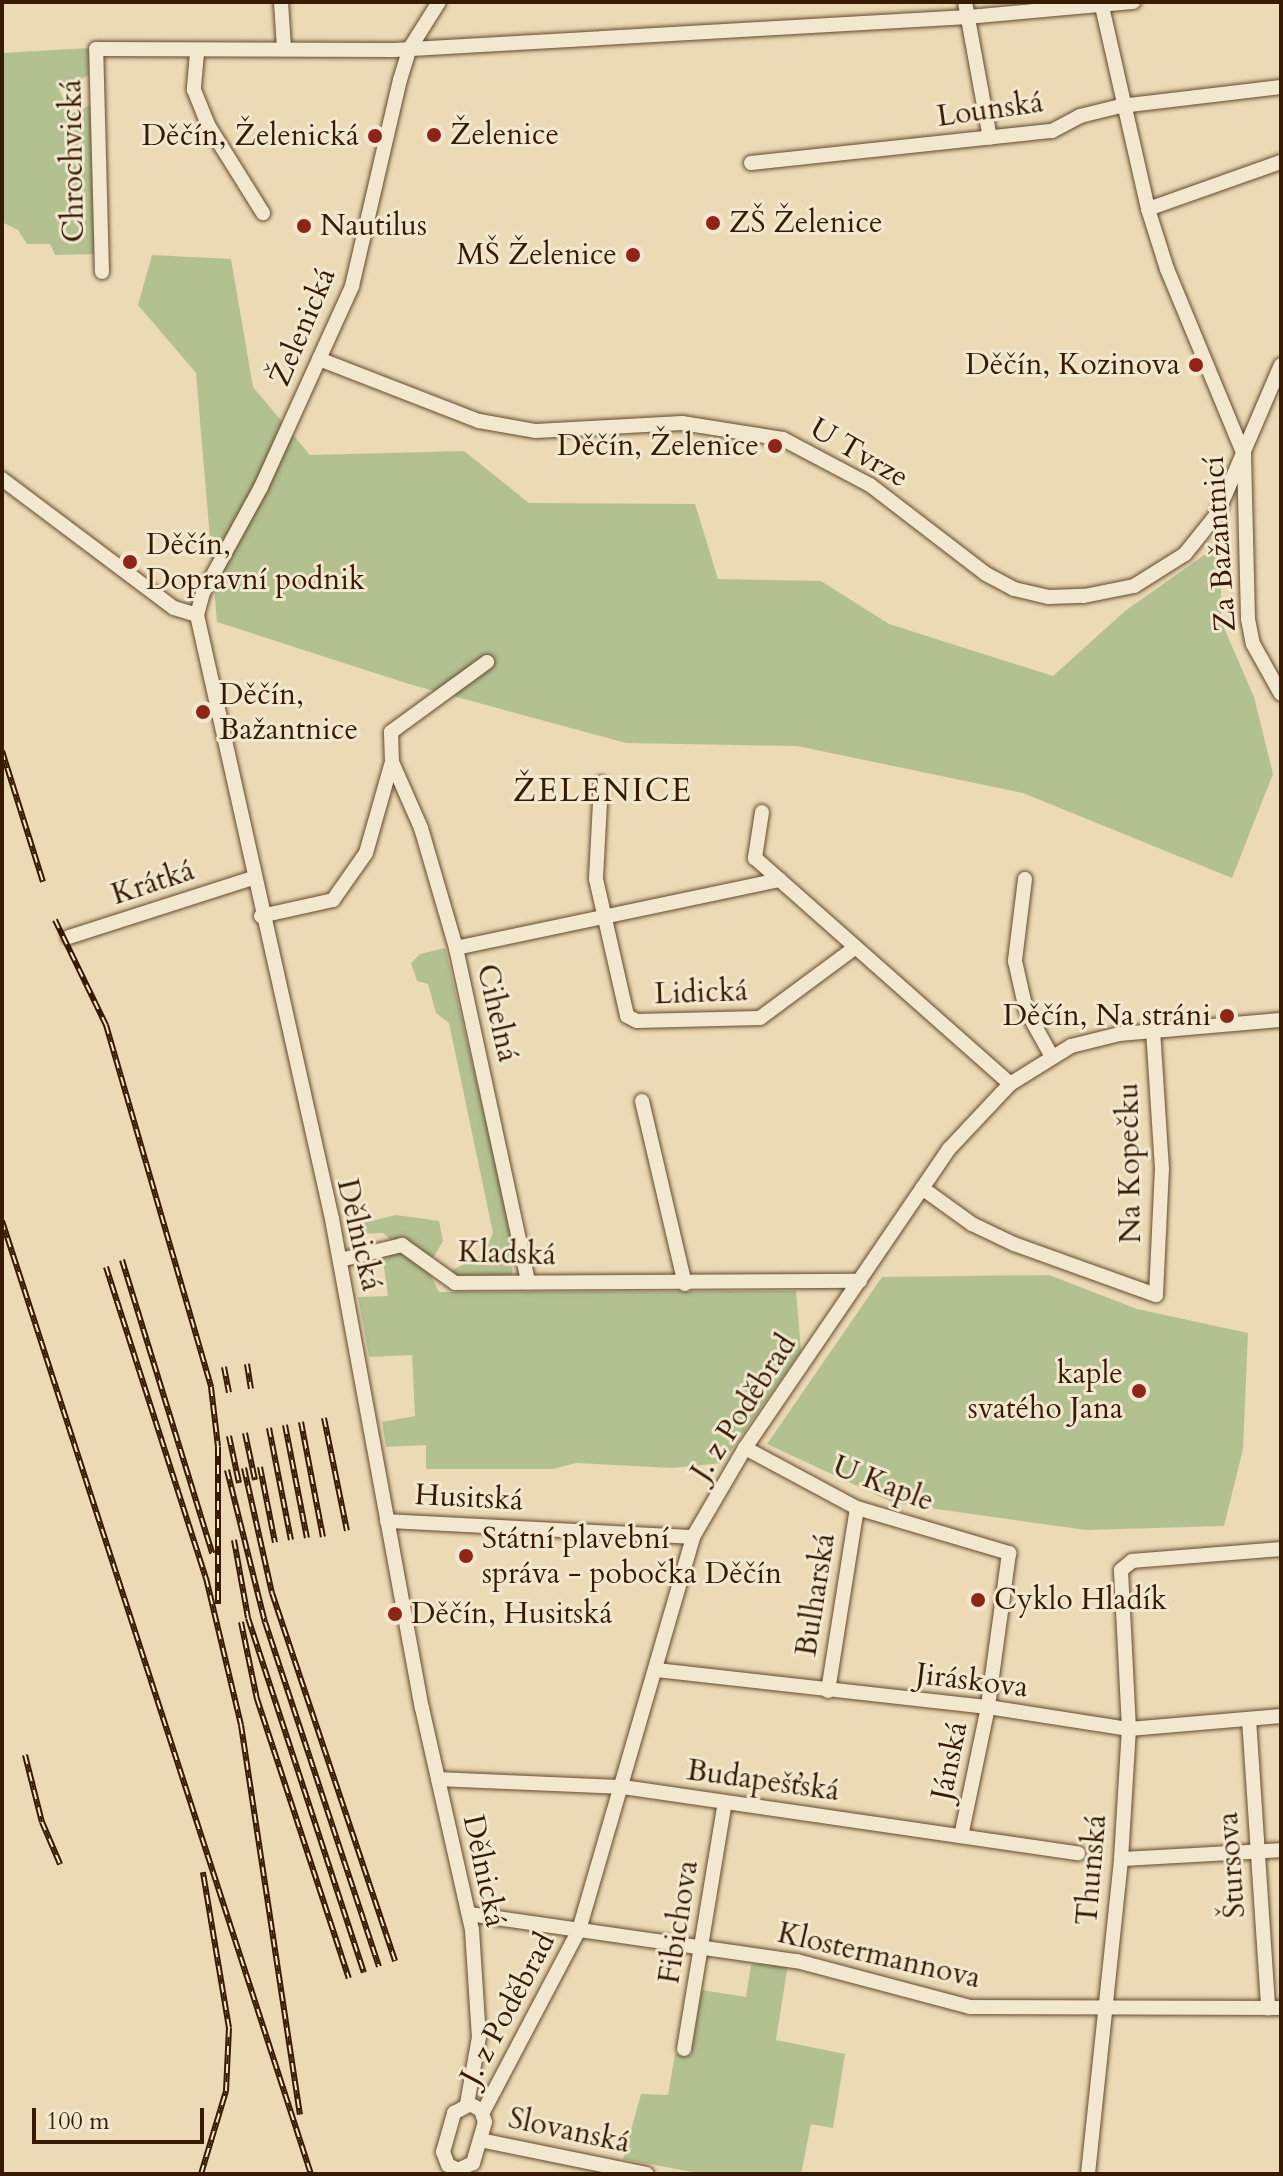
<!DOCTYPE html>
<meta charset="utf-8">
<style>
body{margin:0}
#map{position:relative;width:1283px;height:2176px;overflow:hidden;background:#ebdab5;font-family:Cardo,serif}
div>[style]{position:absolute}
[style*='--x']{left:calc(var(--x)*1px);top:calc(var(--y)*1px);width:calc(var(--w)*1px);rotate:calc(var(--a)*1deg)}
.green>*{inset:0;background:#b3c191}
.roads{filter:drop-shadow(0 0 2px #644a2f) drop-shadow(0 0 2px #644a2f)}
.minor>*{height:14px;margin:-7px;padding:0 7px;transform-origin:7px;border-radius:7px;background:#f2e7cf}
.rail>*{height:6px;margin-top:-3px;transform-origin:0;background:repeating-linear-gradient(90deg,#f2e7cf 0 9px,#371a02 0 18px);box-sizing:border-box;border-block:2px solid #371a02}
.dots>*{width:22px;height:22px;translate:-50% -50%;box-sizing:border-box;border:4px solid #f2e7cf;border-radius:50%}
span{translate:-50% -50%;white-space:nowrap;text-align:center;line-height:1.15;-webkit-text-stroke:6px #f2e7cf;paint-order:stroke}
.street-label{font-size:30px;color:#371a02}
.poi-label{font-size:30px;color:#371a02}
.left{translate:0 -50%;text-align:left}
.right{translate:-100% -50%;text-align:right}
.neighbourhood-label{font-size:32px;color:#371a02;letter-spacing:2px}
.frame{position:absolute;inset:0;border:4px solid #371a02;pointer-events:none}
.scale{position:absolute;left:32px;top:2108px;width:172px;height:36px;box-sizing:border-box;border:4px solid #371a02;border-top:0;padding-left:10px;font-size:24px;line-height:28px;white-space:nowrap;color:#371a02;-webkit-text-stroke:6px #f2e7cf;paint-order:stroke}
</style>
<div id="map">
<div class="green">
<i style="clip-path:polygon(89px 48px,89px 75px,59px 90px,71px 114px,90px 105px,94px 254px,55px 255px,50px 244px,27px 244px,18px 230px,2px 222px,2px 53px)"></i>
<i style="clip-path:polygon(152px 255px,231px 259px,253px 387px,310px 455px,464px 451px,529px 503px,695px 504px,718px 579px,821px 581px,889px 624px,1053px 676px,1125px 611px,1221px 543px,1221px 621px,1254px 697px,1273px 774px,1232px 878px,1023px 793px,797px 746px,626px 743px,409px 684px,217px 622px,196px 373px,138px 305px)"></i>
<i style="clip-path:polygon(445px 948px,514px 1242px,512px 1277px,450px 1278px,449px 1272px,484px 1254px,493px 1233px,449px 1023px,436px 1013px,428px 984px,417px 981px,411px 963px,420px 954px)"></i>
<i style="clip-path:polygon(396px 1215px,439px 1221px,443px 1241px,433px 1258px,404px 1237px,392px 1241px,383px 1233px,356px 1234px,363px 1223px)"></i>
<i style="clip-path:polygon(410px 1252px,426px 1265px,439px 1292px,796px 1291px,801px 1351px,722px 1463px,672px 1468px,576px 1463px,553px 1469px,426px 1469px,426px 1445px,386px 1447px,382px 1422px,415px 1416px,412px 1355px,369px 1357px,358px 1297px,388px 1296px,382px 1253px)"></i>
<i style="clip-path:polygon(1049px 1275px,1137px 1309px,1248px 1333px,1243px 1449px,1224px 1526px,1086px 1530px,894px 1503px,767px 1444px,882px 1277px)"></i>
<i style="clip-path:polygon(773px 1962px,788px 1964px,776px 2040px,845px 2054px,833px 2128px,811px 2124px,801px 2174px,703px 2174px,623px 2159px,641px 2094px,668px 2095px,675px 2054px,691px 2055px,702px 1990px,746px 1997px,751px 1965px)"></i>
</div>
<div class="roads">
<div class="minor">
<i style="--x:281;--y:2;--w:46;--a:86.3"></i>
<i style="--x:965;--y:2;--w:138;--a:79.6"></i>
<i style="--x:1101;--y:2;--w:212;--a:77.2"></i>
<i style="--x:1148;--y:209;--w:63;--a:72.4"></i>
<i style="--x:1167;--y:269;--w:201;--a:67.5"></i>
<i style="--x:1244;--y:455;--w:164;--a:88.6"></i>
<i style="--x:1248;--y:619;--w:25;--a:79"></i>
<i style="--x:1253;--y:644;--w:57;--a:60.8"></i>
<i style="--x:197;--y:53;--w:37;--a:95"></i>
<i style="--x:194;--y:90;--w:38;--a:68"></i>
<i style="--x:208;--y:125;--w:104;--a:58"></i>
<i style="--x:751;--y:163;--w:303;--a:-6.1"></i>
<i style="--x:1052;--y:131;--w:32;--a:-28"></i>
<i style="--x:1080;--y:116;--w:42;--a:-13.7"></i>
<i style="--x:1121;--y:106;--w:161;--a:-6.8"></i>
<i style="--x:1148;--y:209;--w:141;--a:-19.5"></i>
<i style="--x:102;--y:272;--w:223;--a:-91.5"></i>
<i style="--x:96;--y:49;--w:298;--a:0.2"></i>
<i style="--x:394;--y:50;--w:575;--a:-3.29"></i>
<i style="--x:968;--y:17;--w:166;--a:-5.2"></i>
<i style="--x:319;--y:359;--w:172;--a:21.2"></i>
<i style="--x:479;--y:421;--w:58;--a:10"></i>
<i style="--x:536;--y:431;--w:146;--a:-3.1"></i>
<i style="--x:682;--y:423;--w:102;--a:9"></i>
<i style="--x:783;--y:439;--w:98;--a:27.9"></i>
<i style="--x:870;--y:485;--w:146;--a:37.5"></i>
<i style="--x:986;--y:574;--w:32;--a:28"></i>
<i style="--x:1014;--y:589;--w:36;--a:13"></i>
<i style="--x:1049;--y:597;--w:35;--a:-2"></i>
<i style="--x:1084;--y:596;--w:51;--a:-11.3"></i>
<i style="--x:1134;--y:586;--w:60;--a:-32.1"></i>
<i style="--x:1185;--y:554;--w:51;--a:-51.3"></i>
<i style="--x:1217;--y:514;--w:162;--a:-66.8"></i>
<i style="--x:2;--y:479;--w:215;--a:36.9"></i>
<i style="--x:174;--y:608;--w:24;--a:17"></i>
<i style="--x:197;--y:615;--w:619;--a:77.4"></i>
<i style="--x:332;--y:1219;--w:497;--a:79.6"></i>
<i style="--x:422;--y:1708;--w:228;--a:77.3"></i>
<i style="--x:472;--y:1930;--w:107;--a:86.3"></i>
<i style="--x:479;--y:2037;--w:68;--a:100.2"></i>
<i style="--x:197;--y:615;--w:23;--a:-75"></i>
<i style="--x:203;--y:593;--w:121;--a:-61.3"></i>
<i style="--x:261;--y:487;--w:221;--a:-65.6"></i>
<i style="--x:352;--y:286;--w:212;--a:-76.9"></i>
<i style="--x:400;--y:80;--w:34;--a:-73"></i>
<i style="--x:410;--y:48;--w:54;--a:-57.8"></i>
<i style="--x:392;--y:762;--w:72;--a:66.3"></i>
<i style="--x:421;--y:828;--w:125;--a:73.7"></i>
<i style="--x:456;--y:948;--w:342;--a:77.8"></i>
<i style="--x:601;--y:783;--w:96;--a:93"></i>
<i style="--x:596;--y:879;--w:140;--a:77.2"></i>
<i style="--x:627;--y:1016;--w:11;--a:27"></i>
<i style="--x:637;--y:1021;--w:123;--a:-1.4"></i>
<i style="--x:760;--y:1018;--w:119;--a:-36.5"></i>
<i style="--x:762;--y:812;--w:47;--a:98.7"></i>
<i style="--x:755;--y:858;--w:341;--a:41.5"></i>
<i style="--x:1025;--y:879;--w:83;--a:97"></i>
<i style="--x:1015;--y:961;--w:50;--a:77.3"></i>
<i style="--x:1026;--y:1010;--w:51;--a:60.9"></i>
<i style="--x:261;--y:916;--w:74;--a:-12.5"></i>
<i style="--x:333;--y:900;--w:57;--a:-54.9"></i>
<i style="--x:366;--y:853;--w:95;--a:-74.1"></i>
<i style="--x:392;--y:762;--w:30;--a:-92"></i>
<i style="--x:391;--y:732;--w:119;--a:-36.1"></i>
<i style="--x:69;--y:937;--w:193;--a:-17.8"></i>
<i style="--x:456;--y:948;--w:331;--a:-11.9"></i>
<i style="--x:642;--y:1101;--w:188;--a:76.8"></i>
<i style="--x:922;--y:1188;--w:62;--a:35.8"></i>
<i style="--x:972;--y:1224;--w:47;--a:25.5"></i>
<i style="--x:1014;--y:1244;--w:151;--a:19.8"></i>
<i style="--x:1156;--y:1295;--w:126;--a:-87.3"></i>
<i style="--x:1162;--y:1169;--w:139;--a:-93.7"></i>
<i style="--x:340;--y:1260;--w:64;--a:-13.6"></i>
<i style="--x:402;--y:1245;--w:65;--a:35.6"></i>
<i style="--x:455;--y:1283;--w:405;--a:-0.3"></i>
<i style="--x:745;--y:1448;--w:127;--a:28.2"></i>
<i style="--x:857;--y:1508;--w:159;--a:16.5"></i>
<i style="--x:1009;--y:1553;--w:155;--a:97.8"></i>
<i style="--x:988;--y:1707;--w:132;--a:101.8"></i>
<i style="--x:387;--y:1521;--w:306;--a:3"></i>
<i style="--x:657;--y:1670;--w:333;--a:6.4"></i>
<i style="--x:988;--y:1707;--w:143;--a:8.9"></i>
<i style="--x:1129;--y:1729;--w:153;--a:-4.9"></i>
<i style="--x:828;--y:1691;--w:185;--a:-81"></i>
<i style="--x:1249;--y:1719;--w:290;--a:86.2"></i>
<i style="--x:438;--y:1779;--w:185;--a:2.5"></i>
<i style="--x:623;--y:1787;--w:460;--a:8.3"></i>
<i style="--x:1121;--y:1859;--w:160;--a:-3.2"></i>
<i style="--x:469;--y:1914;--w:331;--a:8.2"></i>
<i style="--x:797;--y:1961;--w:179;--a:14.9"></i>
<i style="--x:970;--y:2007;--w:311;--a:0.2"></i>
<i style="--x:684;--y:2049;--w:250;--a:-80.6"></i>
<i style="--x:470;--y:2104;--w:13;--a:29"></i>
<i style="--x:481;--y:2110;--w:13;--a:72"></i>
<i style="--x:485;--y:2122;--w:43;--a:106.3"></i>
<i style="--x:473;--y:2163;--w:17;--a:155"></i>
<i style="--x:458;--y:2170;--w:11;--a:-153"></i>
<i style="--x:448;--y:2165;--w:14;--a:-111"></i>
<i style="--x:443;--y:2152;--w:41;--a:-74.2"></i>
<i style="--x:454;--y:2113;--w:18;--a:-29"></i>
<i style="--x:483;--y:2112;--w:206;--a:-62.2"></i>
<i style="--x:579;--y:1930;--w:409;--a:-73.8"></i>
<i style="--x:693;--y:1537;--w:103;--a:-59.7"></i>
<i style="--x:745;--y:1448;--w:362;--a:-55.7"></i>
<i style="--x:949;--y:1149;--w:89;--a:-46.8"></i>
<i style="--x:1010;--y:1084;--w:72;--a:-31.9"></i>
<i style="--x:1071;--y:1046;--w:50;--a:-13.8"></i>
<i style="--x:1120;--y:1034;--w:162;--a:-5"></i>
<i style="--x:480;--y:2140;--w:170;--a:11.5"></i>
<i style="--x:1088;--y:2174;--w:317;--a:-84"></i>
<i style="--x:1121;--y:1859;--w:130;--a:-86.5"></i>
<i style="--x:1129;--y:1729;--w:159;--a:-92.9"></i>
<i style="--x:1121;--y:1570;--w:14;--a:-39"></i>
<i style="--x:1132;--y:1561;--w:149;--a:-4.6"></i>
</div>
</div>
<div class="rail">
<i style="--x:2;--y:751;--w:137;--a:72.6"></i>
<i style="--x:55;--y:920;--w:117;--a:64.1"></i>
<i style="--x:106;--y:1025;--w:377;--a:73.8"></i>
<i style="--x:211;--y:1387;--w:60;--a:83.3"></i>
<i style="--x:218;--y:1447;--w:157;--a:90"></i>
<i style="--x:2;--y:1221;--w:1002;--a:72.04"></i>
<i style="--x:122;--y:1260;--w:307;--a:72.9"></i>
<i style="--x:106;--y:1267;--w:327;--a:72.2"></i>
<i style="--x:206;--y:1578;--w:151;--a:76.6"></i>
<i style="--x:241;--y:1725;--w:394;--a:81.4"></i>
<i style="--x:247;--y:1364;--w:25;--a:81"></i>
<i style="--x:224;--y:1367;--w:26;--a:79"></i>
<i style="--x:324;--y:1418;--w:115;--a:78.5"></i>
<i style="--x:301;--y:1422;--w:117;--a:79.2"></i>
<i style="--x:285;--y:1425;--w:115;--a:79"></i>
<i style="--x:269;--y:1428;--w:114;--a:78.9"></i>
<i style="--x:245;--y:1433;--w:48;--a:78"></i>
<i style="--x:229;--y:1436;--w:48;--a:78"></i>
<i style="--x:260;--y:1467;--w:77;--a:78.8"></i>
<i style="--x:244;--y:1468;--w:128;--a:77.4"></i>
<i style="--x:272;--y:1593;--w:388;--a:71.5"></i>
<i style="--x:227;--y:1470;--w:157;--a:76"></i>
<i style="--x:265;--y:1622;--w:363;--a:71.7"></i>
<i style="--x:234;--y:1540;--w:79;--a:79.8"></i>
<i style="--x:248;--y:1618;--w:373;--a:71.9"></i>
<i style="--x:241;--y:1622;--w:79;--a:78.3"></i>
<i style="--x:257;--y:1699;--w:294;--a:71.8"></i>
<i style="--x:25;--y:1755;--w:69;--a:75.8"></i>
<i style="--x:42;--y:1822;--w:46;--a:66.8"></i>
<i style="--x:201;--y:2174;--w:87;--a:-73.2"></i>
<i style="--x:226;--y:2091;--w:63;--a:-87.3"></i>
<i style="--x:229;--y:2028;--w:158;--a:-99.5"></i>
</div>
<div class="dots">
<i style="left:434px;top:135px;background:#8f2418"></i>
<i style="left:375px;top:136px;background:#8f2418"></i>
<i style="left:713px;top:223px;background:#8f2418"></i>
<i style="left:304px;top:226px;background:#8f2418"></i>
<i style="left:633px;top:255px;background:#8f2418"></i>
<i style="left:1196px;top:365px;background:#8f2418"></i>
<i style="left:775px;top:446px;background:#8f2418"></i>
<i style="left:130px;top:562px;background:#8f2418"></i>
<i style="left:203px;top:712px;background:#8f2418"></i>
<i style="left:1227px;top:1016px;background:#8f2418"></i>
<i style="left:1139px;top:1391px;background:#8f2418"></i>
<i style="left:466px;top:1556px;background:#8f2418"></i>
<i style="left:978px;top:1600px;background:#8f2418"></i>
<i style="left:395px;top:1614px;background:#8f2418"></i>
</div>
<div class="street-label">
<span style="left:990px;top:110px;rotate:-8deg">Lounská</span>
<span style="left:73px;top:161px;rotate:-91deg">Chrochvická</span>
<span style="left:303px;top:327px;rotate:-67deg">Želenická</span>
<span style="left:859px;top:453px;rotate:30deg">U Tvrze</span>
<span style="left:1220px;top:544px;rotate:-94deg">Za Bažantnicí</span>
<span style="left:153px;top:883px;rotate:-18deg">Krátká</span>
<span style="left:701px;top:993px;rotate:-2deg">Lidická</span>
<span style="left:497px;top:1013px;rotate:77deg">Cihelná</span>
<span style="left:1130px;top:1163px;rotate:-91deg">Na Kopečku</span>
<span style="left:359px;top:1235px;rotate:77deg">Dělnická</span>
<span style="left:507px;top:1254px;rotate:2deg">Kladská</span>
<span style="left:744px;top:1408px;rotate:-57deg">J. z Poděbrad</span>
<span style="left:883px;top:1484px;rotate:21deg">U Kaple</span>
<span style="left:469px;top:1498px;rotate:3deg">Husitská</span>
<span style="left:816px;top:1595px;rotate:-81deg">Bulharská</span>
<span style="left:972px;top:1681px;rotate:7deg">Jiráskova</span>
<span style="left:950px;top:1761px;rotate:-78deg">Jánská</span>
<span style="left:763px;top:1781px;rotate:8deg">Budapešťská</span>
<span style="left:1232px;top:1865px;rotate:-94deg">Štursova</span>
<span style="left:1092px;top:1870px;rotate:-85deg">Thunská</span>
<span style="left:484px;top:1871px;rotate:78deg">Dělnická</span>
<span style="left:679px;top:1922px;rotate:-81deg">Fibichova</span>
<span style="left:879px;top:1956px;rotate:13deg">Klostermannova</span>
<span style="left:508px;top:2009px;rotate:-62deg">J. z Poděbrad</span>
<span style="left:569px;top:2131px;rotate:12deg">Slovanská</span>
</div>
<div class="poi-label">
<span class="left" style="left:450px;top:135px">Želenice</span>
<span class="right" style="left:359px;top:136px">Děčín, Želenická</span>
<span class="left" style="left:729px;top:223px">ZŠ Želenice</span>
<span class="left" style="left:320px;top:226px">Nautilus</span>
<span class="right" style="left:617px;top:255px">MŠ Želenice</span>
<span class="right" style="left:1180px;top:365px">Děčín, Kozinova</span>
<span class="right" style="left:759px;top:446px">Děčín, Želenice</span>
<span class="left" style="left:146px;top:562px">Děčín,<br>Dopravní podnik</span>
<span class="left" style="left:219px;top:712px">Děčín,<br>Bažantnice</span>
<span class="right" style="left:1211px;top:1016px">Děčín, Na stráni</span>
<span class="right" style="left:1123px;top:1391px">kaple<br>svatého Jana</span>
<span class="left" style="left:482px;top:1556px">Státní plavební<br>správa - pobočka Děčín</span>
<span class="left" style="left:994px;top:1600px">Cyklo Hladík</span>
<span class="left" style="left:411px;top:1614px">Děčín, Husitská</span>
</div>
<div class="neighbourhood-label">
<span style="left:603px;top:791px">ŽELENICE</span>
</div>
<div class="frame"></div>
<div class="scale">100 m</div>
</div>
